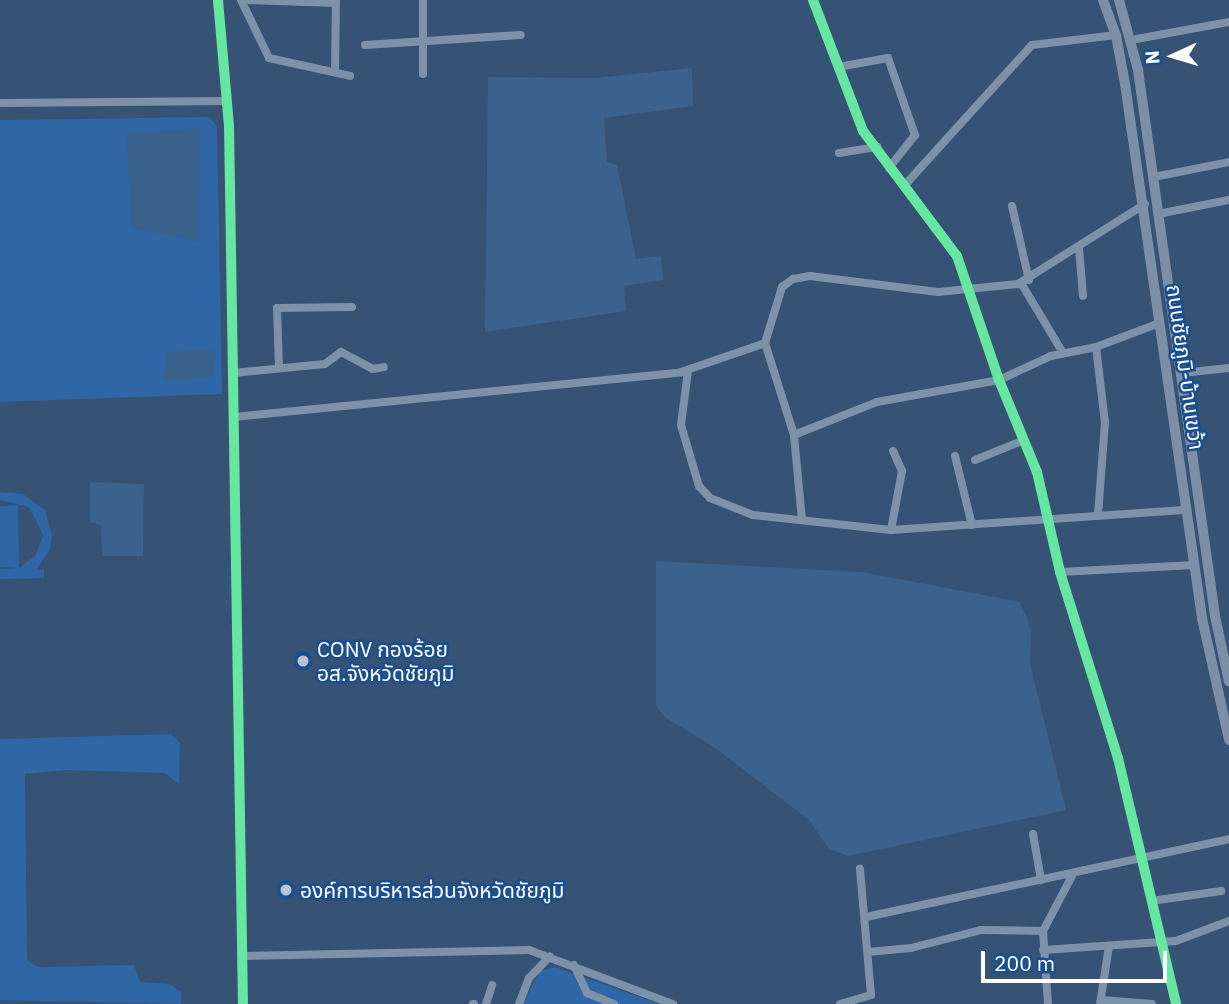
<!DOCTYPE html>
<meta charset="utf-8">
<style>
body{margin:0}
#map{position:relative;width:1229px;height:1004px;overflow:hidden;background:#365274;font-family:"IBM Plex Sans","Noto Sans Thai",sans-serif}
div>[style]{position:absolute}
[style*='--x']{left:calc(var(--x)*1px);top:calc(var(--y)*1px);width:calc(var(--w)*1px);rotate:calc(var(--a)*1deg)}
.green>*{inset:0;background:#2f66a5}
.water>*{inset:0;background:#3b618d}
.minor>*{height:8px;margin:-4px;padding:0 4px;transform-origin:4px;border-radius:4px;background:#7d92a8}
.major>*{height:10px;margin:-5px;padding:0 5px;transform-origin:5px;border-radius:5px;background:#7d8ea7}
.cycleway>*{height:10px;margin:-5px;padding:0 5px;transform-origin:5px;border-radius:5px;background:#66e7a1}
.dots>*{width:19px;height:19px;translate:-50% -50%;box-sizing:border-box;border:4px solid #1b4f8f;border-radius:50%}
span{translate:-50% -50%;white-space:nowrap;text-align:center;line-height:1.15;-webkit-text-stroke:5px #1b4f8f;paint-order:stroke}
.street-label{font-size:21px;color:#fff}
.poi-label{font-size:21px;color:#fff}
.left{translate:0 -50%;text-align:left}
.north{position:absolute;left:1138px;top:21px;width:70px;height:70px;-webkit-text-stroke:5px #1b4f8f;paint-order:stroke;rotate:266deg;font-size:19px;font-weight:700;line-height:28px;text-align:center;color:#fff}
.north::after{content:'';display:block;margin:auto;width:24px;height:32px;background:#fff;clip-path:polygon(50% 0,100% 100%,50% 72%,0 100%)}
.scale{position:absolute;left:981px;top:951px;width:186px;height:32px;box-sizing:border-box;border:4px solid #fff;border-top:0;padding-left:9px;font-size:21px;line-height:24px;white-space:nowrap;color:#fff;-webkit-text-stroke:5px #1b4f8f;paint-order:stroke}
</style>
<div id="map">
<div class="green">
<i style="clip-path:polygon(209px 117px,217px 126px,222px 394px,0 402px,0 120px)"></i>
<i style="clip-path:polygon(0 492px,23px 494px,45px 510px,52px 536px,50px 550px,36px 570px,44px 570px,44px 578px,0 579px,0 569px,17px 568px,0 567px,0 506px,18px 505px,19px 568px,36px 555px,43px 535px,29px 507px,0 500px)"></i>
<i style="clip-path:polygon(171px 734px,180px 743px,179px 784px,165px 773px,65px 770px,25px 774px,27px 960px,38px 967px,134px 965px,140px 982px,170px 984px,181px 992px,181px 1004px,0 1000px,0 739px)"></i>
<i style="clip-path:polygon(555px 967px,659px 1004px,523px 1004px,540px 971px)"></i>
</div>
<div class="water">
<i style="clip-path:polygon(692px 68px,693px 106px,604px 118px,607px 162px,617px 165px,636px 259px,661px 256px,663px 280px,624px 286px,626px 311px,485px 332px,488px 77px,595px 78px)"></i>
<i style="clip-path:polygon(200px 129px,199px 242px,131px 227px,127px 133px)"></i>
<i style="clip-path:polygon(209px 350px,216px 354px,212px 376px,168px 381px,164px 377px,167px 352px)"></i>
<i style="clip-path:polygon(90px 482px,144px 484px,143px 556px,102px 556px,101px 525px,90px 522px)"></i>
<i style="clip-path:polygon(656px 561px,862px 572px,1020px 602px,1031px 629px,1030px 664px,1066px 810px,848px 856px,829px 849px,809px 820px,714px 747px,666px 718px,656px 706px)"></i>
</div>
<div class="minor">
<i style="--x:218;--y:0;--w:125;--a:85"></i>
<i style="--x:229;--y:125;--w:879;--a:89.09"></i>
<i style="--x:241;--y:0;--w:64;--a:64.2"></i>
<i style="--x:269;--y:58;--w:83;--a:12.5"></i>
<i style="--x:248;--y:0;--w:88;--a:2"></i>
<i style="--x:813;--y:0;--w:140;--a:69.1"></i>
<i style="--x:863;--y:131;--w:156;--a:53.1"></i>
<i style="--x:957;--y:256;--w:131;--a:71.3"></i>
<i style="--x:999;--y:380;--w:100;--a:67.6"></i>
<i style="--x:1037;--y:472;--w:103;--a:77"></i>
<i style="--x:1060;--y:572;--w:195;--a:72.7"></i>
<i style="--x:1118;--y:758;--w:253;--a:76.7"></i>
<i style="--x:1131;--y:40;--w:100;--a:-10.4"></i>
<i style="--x:365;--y:45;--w:156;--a:-3.7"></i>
<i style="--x:838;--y:67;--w:51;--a:-10.2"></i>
<i style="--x:888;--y:58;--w:82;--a:70.7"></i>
<i style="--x:915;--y:135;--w:42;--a:128.2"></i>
<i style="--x:335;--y:72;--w:72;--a:-89.2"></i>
<i style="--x:423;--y:74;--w:74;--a:-90"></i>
<i style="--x:0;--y:103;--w:227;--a:-0.5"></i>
<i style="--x:839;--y:153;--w:39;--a:-9"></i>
<i style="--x:1154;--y:177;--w:76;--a:-11.3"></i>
<i style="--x:904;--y:186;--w:190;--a:-47.8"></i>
<i style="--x:1032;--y:45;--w:85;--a:-6.8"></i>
<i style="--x:1012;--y:206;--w:76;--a:77.1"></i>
<i style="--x:1158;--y:214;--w:72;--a:-11.2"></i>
<i style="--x:1079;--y:248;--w:48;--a:85.2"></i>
<i style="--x:1021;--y:283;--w:82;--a:59"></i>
<i style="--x:1096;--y:347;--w:76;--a:83.2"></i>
<i style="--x:1105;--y:422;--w:94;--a:94.3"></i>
<i style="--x:279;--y:368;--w:60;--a:-91.9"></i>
<i style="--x:277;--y:308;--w:75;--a:-0.8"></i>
<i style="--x:688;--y:371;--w:54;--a:97.4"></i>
<i style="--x:681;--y:425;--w:64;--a:73.6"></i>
<i style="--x:699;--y:486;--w:16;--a:47"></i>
<i style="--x:710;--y:498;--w:46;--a:21.6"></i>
<i style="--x:753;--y:515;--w:139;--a:6.2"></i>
<i style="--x:891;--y:530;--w:297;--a:-3.9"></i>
<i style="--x:233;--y:373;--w:92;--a:-5.6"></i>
<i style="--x:325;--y:364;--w:20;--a:-37"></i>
<i style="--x:341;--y:352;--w:36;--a:28"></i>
<i style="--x:373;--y:369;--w:11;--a:-10"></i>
<i style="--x:1182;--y:373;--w:47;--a:-6.1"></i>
<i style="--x:234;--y:417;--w:449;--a:-5.7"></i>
<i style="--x:681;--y:372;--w:89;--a:-19"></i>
<i style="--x:794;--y:435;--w:89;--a:-21.7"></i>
<i style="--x:877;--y:402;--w:124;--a:-10.2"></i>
<i style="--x:999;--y:380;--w:57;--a:-24.8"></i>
<i style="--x:1051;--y:356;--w:46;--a:-11.3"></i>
<i style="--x:1096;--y:347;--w:68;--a:-20.6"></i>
<i style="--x:955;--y:456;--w:71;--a:76.2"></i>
<i style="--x:975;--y:460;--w:53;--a:-22.2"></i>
<i style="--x:802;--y:520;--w:85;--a:-95.4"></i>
<i style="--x:794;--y:435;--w:96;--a:-107.5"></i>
<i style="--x:765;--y:343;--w:59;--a:-73.1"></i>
<i style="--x:782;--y:287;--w:14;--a:-36"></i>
<i style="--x:793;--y:279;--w:17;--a:-10"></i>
<i style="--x:810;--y:276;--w:129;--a:7.1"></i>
<i style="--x:938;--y:292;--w:80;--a:-5.7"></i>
<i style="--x:1018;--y:284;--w:150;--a:-32.2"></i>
<i style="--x:891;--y:530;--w:60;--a:-79.4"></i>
<i style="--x:902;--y:471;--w:22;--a:-114"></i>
<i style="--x:1060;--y:572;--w:134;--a:-3"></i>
<i style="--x:1033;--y:834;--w:47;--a:80.1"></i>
<i style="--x:1151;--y:901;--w:71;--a:-8.1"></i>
<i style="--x:866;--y:917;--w:371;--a:-12.1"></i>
<i style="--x:1043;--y:950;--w:133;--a:-3.9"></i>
<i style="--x:1176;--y:941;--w:57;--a:-20.7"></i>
<i style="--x:868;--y:952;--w:43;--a:-5.3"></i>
<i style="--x:911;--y:948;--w:72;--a:-14.4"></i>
<i style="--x:981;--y:930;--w:62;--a:0.9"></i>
<i style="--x:242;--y:956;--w:287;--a:-1.2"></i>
<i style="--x:529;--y:950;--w:154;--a:20.6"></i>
<i style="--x:574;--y:965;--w:31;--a:65"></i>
<i style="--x:587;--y:993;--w:29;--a:22"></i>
<i style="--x:1101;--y:1000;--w:51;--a:4.5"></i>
<i style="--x:473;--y:1004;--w:1;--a:0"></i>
<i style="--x:486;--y:1004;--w:20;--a:-72"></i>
<i style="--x:519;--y:1004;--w:28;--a:-69"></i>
<i style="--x:529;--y:978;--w:30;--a:-46"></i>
<i style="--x:840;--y:1004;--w:32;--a:-16"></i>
<i style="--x:871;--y:995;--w:127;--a:-95"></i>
<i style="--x:1048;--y:1004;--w:73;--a:-93.9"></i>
<i style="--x:1043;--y:931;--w:62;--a:-62.2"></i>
<i style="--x:1100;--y:1004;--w:59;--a:-81.2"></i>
</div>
<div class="major">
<i style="--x:1103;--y:0;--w:37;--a:70"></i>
<i style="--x:1116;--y:35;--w:50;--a:79.6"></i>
<i style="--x:1125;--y:84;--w:540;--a:81.79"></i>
<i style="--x:1202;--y:618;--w:125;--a:77.5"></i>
<i style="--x:1119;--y:0;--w:73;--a:74.8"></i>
<i style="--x:1138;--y:70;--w:551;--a:81.97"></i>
<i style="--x:1215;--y:616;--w:67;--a:78"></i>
</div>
<div class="cycleway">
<i style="--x:218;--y:0;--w:125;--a:85"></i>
<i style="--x:229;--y:125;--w:879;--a:89.09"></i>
<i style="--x:813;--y:0;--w:140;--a:69.1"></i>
<i style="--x:863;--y:131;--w:156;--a:53.1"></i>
<i style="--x:957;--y:256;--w:131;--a:71.3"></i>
<i style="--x:999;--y:380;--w:100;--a:67.6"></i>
<i style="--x:1037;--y:472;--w:103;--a:77"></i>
<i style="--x:1060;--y:572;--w:195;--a:72.7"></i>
<i style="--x:1118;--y:758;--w:253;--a:76.7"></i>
</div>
<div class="dots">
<i style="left:303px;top:661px;background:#b9c2ce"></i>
<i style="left:286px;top:890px;background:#b9c2ce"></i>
</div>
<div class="street-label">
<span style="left:1186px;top:367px;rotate:82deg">ถนนชัยภูมิ-บ้านเขว้า</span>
</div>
<div class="poi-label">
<span class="left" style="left:317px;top:661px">CONV กองร้อย<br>อส.จังหวัดชัยภูมิ</span>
<span class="left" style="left:300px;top:890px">องค์การบริหารส่วนจังหวัดชัยภูมิ</span>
</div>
<div class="north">N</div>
<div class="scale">200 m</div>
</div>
